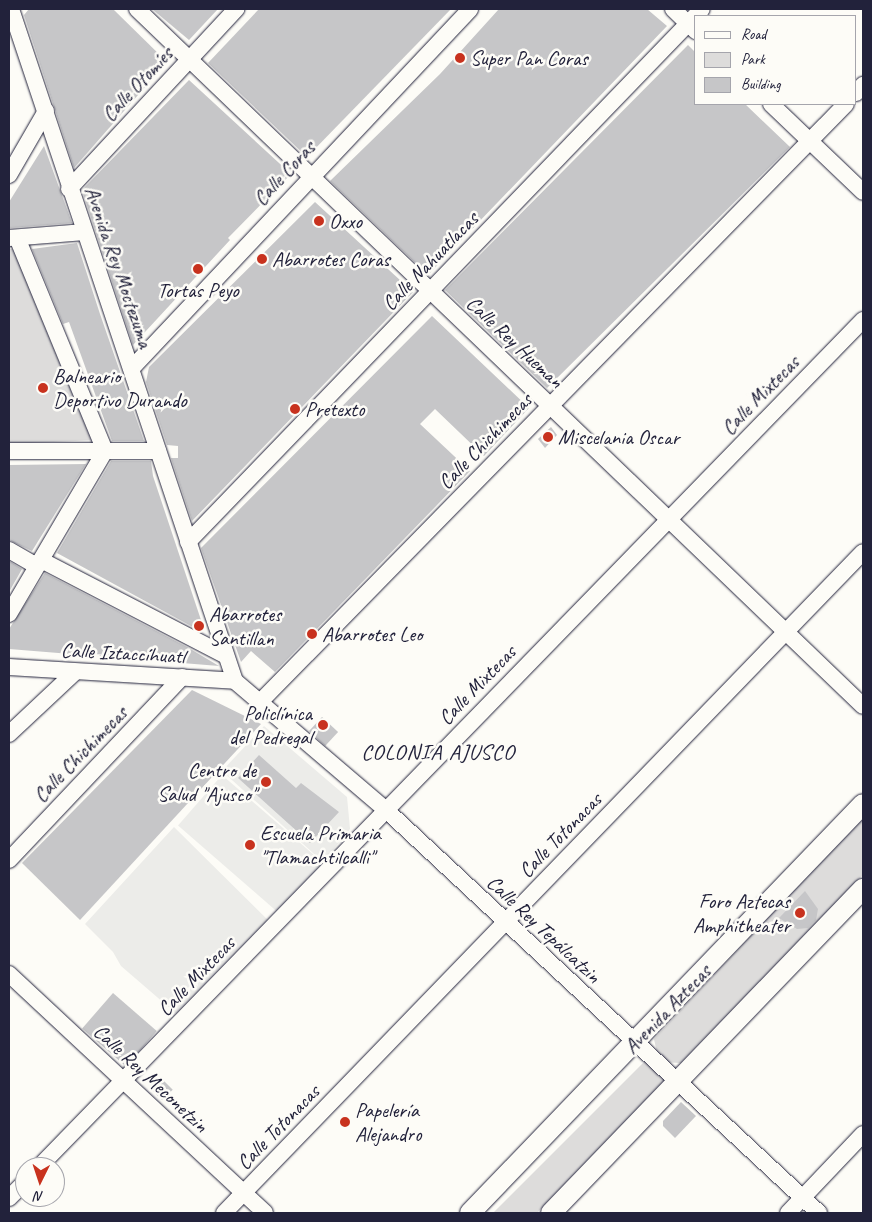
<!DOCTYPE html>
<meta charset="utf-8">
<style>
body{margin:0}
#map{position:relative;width:872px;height:1222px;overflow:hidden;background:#fdfcf7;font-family:Caveat,sans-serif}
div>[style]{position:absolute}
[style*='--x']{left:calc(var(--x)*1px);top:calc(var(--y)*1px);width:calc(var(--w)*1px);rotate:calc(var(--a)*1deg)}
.built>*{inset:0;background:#ecece9;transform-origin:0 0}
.green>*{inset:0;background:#dddcdb}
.building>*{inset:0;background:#c6c6c8;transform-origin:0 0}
.roads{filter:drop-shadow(0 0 1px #22223b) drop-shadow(0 0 1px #22223b)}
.minor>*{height:16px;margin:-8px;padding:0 8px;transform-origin:8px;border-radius:8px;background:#fdfcf7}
.major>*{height:20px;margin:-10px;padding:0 10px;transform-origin:10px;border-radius:10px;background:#fdfcf7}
.dots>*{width:14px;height:14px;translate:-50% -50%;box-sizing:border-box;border:2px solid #fdfcf7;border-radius:50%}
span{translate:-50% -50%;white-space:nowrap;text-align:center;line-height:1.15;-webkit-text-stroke:5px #fdfcf7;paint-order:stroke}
.poi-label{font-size:21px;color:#22223b}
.left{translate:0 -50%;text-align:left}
.right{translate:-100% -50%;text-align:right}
.street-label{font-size:21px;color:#22223b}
.neighbourhood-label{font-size:22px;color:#22223b;letter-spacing:1px}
.frame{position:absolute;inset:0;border:10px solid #22223b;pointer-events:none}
.legend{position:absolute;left:694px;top:15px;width:162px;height:90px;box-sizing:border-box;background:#fdfcf7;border:1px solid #a5a5ac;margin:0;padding:6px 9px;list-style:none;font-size:15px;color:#22223b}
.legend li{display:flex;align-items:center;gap:10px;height:25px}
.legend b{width:25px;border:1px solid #a5a5ac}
.north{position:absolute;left:15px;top:1157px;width:50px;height:50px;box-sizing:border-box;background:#fdfcf7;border:1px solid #a5a5ac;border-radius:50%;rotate:184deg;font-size:14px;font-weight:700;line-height:20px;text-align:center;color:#22223b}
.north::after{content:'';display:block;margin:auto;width:18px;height:22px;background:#c8321e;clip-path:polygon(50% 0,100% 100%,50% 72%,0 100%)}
</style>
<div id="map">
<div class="built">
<i style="clip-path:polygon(264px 726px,347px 797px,350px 829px,323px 862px,222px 771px)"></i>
<i style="left:222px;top:775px;width:136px;height:67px;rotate:41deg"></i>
<i style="clip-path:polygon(174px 827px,270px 922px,179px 1016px,121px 966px,113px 952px,85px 924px)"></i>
</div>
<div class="green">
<i style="clip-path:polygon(9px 249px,21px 249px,97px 440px,9px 444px)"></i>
<i style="clip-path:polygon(863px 816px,863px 875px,681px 1063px,659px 1062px,654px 1039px)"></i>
<i style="clip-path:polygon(645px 1061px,669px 1076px,537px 1213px,493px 1213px)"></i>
</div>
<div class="building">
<i style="clip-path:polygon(29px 9px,113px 9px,167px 62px,74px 168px,24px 15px)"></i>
<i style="clip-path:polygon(152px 9px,218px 9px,189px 40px)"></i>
<i style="clip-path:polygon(259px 9px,451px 9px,307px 157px,208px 63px)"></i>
<i style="clip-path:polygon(499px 9px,647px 9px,667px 26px,428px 275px,330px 181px,440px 74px)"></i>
<i style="clip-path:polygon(688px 45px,696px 53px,696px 104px,745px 104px,790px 147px,547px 388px,445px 290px)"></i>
<i style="clip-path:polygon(189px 80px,291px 174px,228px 238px,230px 240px,133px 345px,82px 190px)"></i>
<i style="clip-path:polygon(44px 146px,72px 223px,9px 228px,9px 202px)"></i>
<i style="clip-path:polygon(315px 202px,413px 292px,192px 521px,171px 458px,178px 458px,178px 446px,167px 445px,146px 382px,149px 367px)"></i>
<i style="clip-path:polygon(77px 243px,100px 314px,144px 441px,112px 441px,69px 322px,63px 324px,32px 249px)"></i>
<i style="clip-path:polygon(432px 316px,529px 408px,484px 456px,435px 409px,420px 424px,470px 471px,275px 672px,251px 651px,241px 662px,201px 548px)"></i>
<i style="clip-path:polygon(551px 427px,557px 435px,545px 448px,538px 439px)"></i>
<i style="clip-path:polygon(111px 461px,151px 461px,153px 476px,204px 629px,202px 632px,57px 553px)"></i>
<i style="clip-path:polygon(86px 464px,32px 551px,9px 540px,9px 465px)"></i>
<i style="clip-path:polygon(9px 561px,22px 569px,9px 592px)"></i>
<i style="clip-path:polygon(45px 573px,187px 647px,219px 666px,9px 649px,9px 629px)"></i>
<i style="clip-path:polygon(192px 690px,261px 724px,80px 920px,22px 863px)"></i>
<i style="left:322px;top:717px;width:22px;height:19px;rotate:43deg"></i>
<i style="clip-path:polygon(259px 755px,296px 788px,301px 783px,339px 812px,310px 843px,238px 778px)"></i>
<i style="clip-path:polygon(805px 891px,818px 909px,816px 920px,808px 928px,797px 929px,779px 918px)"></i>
<i style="left:113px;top:993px;width:58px;height:47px;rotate:41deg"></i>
<i style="left:160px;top:1077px;width:18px;height:15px;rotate:45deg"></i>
<i style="clip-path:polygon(681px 1102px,696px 1116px,675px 1138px,663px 1126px,663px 1121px)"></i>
</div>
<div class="roads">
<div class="minor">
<i style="--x:11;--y:9;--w:708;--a:71.57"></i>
<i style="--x:235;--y:681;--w:197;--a:40.5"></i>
<i style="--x:385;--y:809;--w:593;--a:42.95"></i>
<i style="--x:137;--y:9;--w:1006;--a:43.83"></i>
<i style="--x:673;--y:9;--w:32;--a:44"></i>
<i style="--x:856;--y:93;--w:11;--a:-49"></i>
<i style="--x:771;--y:104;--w:127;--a:43.7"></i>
<i style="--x:9;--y:175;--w:74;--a:-60"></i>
<i style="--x:69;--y:189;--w:246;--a:-47.1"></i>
<i style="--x:9;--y:238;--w:76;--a:-4.5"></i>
<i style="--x:132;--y:368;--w:493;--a:-46.7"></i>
<i style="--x:9;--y:451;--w:149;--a:0"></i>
<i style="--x:188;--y:542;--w:740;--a:-46.04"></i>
<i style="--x:9;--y:550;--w:32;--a:30"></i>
<i style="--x:41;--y:560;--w:208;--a:27.4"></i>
<i style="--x:9;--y:614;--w:189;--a:-59.5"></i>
<i style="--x:105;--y:451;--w:230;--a:-112.4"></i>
<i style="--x:9;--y:667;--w:226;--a:3.5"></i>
<i style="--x:260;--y:702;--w:837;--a:-45.58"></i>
<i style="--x:9;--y:734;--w:89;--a:-43.2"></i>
<i style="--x:9;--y:860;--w:252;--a:-46.6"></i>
<i style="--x:9;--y:974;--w:350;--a:43"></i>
<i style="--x:39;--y:1167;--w:1182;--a:-45.79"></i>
<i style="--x:9;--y:1198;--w:23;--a:-45"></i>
<i style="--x:224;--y:1213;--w:919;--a:-45.97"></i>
<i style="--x:788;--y:1213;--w:109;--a:-46.5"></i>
</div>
<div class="major">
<i style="--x:470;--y:1213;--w:567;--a:-46.14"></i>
<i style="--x:551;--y:1213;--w:450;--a:-46.1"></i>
</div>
</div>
<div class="dots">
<i style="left:460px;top:58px;background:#c8321e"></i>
<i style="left:319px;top:221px;background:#c8321e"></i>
<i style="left:262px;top:259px;background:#c8321e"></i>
<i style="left:198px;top:269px;background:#c8321e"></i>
<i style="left:43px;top:388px;background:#c8321e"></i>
<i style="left:295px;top:409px;background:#c8321e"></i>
<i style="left:548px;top:437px;background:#c8321e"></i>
<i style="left:199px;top:626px;background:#c8321e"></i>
<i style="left:312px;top:634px;background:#c8321e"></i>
<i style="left:323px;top:725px;background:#c8321e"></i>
<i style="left:266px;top:782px;background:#c8321e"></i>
<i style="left:250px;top:845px;background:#c8321e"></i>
<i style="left:800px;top:913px;background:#c8321e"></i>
<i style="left:345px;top:1122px;background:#c8321e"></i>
</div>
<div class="poi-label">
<span class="left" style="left:470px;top:58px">Super Pan Coras</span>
<span class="left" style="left:329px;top:221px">Oxxo</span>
<span class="left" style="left:272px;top:259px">Abarrotes Coras</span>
<span style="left:198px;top:290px">Tortas Peyo</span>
<span class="left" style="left:53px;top:388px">Balneario<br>Deportivo Durando</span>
<span class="left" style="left:305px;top:409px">Pretexto</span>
<span class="left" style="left:558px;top:437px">Miscelania Oscar</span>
<span class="left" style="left:209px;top:626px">Abarrotes<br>Santillan</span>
<span class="left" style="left:322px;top:634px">Abarrotes Leo</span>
<span class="right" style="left:312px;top:725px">Policlínica<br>del Pedregal</span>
<span class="right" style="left:256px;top:782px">Centro de<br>Salud "Ajusco"</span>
<span class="left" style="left:260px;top:845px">Escuela Primaria<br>"Tlamachtilcalli"</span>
<span class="right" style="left:790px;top:913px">Foro Aztecas<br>Amphitheater</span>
<span class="left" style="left:355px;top:1122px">Papelería<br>Alejandro</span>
</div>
<div class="street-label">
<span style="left:137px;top:84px;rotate:-47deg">Calle Otomíes</span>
<span style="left:284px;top:173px;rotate:-47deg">Calle Coras</span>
<span style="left:430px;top:261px;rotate:-46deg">Calle Nahuatlacas</span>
<span style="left:119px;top:267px;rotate:71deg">Avenida Rey Moctezuma</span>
<span style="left:515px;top:342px;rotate:43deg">Calle Rey Hueman</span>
<span style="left:760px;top:395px;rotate:-46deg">Calle Mixtecas</span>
<span style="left:485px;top:441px;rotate:-46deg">Calle Chichimecas</span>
<span style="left:123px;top:653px;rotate:3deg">Calle Iztaccíhuatl</span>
<span style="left:477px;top:685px;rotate:-46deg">Calle Mixtecas</span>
<span style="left:80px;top:754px;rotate:-46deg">Calle Chichimecas</span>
<span style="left:560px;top:835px;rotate:-46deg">Calle Totonacas</span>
<span style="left:544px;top:929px;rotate:43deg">Calle Rey Tepálcatzin</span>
<span style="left:196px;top:976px;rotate:-46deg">Calle Mixtecas</span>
<span style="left:667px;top:1009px;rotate:-46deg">Avenida Aztecas</span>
<span style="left:151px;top:1078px;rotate:43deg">Calle Rey Meconetzin</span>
<span style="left:278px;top:1127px;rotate:-46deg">Calle Totonacas</span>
</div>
<div class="neighbourhood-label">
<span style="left:438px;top:753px">COLONIA AJUSCO</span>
</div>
<div class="frame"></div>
<ul class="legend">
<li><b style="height:6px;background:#fdfcf7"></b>Road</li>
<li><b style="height:14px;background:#dddcdb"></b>Park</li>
<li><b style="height:14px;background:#c6c6c8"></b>Building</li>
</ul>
<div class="north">N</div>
</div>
